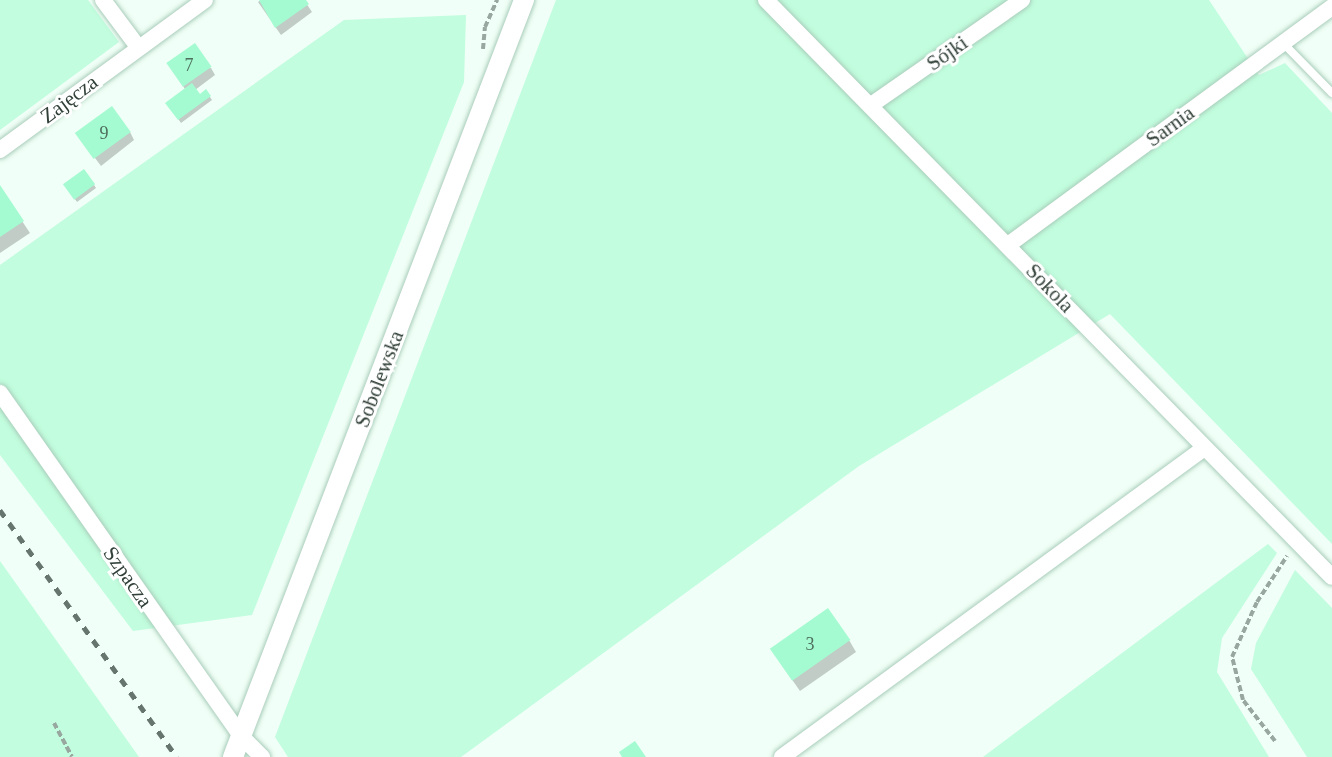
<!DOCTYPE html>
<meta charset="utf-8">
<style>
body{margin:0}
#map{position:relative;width:1332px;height:757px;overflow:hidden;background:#f0fff7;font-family:Georgia,serif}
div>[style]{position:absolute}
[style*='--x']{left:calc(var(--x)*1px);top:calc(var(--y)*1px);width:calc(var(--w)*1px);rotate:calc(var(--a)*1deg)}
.green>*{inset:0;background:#c1fdde}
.shadow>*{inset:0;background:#0003}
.building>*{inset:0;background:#a5fbd1;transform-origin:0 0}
.path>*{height:4px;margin-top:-2px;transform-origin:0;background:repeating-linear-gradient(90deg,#98a79f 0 6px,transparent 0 9px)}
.roads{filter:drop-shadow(0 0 2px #a9cdba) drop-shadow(0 0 2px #a9cdba)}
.service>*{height:8px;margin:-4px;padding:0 4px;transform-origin:4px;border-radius:4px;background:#fff}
.minor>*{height:16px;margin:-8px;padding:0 8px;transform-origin:8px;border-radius:8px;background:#fff}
.tertiary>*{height:20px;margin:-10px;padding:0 10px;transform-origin:10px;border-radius:10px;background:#fff}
.rail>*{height:4.5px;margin-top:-2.25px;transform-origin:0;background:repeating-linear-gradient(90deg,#66756d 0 8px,transparent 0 16px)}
span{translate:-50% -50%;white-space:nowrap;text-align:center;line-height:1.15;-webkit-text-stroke:6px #fff;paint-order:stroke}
.number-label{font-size:18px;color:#4e6f5e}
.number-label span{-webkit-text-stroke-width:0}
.street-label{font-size:21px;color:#314038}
</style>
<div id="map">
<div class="green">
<i style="clip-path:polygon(0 0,88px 0,119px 42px,0 130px)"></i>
<i style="clip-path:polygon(556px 0,1209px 0,1259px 75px,1285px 63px,1332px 113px,1332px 544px,1110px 314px,859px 466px,461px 757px,288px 757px,275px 737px)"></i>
<i style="clip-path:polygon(466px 15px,464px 82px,252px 615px,133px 631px,0 455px,0 265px,344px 20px)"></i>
<i style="clip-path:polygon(1268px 544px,1277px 553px,1222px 638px,1217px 672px,1269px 757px,983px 757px)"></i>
<i style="clip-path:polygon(0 561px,139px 757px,0 757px)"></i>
<i style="clip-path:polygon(1295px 570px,1332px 608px,1332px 757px,1307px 757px,1251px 669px,1256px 643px)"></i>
</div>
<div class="shadow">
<i style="clip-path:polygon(261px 0,304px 0,312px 12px,281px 35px,258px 2px)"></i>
<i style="clip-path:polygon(211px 68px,215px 75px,195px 90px,200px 96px,206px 91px,212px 100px,181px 123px,169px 106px,185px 89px,172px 70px)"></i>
<i style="clip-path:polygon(130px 132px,134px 140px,101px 166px,83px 142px)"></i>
<i style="clip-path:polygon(94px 185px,96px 188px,77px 202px,67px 188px)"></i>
<i style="clip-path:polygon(0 188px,30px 233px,0 253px)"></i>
<i style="clip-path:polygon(849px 640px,856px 652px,800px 691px,779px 661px)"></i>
</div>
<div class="building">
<i style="clip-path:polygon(259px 0,306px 0,309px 4px,275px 28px)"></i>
<i style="left:195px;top:43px;width:29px;height:35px;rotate:55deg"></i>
<i style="clip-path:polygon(192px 83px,200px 94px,206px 89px,211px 96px,178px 120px,165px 103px)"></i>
<i style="left:112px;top:106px;width:32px;height:46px;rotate:54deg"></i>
<i style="left:84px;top:169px;width:19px;height:26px;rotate:54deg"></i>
<i style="clip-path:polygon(0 185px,24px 221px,0 237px)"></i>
<i style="left:828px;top:608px;width:39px;height:71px;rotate:55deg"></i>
<i style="clip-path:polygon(635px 741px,646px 757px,622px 757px,619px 752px)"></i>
</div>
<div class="path">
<i style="--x:483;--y:49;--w:22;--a:-85"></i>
<i style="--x:485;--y:27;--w:30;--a:-66"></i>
<i style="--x:54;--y:723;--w:38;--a:62"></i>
<i style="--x:1275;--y:741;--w:52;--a:-128"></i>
<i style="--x:1243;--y:700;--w:44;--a:-104.3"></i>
<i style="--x:1232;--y:657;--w:60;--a:-65.6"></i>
<i style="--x:1257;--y:602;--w:55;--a:-56.9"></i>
</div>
<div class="roads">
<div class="service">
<i style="--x:1283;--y:43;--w:70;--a:45.6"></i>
</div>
<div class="minor">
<i style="--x:103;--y:0;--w:59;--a:53.3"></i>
<i style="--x:766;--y:0;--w:808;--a:45.55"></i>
<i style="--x:871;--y:105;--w:184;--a:-34.8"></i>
<i style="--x:0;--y:150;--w:254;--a:-36.2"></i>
<i style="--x:1008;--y:245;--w:402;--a:-36.3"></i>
<i style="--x:0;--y:393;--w:419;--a:54.9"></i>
<i style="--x:241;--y:736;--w:30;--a:45"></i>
<i style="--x:782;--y:757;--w:522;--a:-36.19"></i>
</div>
<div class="tertiary">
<i style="--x:233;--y:757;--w:811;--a:-68.97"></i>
</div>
</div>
<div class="rail">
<i style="--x:0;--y:510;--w:304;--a:54.4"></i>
</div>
<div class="number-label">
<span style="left:189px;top:65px">7</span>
<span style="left:104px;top:133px">9</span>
<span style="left:810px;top:644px">3</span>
</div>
<div class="street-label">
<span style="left:947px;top:53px;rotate:-35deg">Sójki</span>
<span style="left:69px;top:99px;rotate:-37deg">Zajęcza</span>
<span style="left:1170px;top:126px;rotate:-36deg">Sarnia</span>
<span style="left:1050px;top:288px;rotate:46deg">Sokola</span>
<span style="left:379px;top:379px;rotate:-69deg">Sobolewska</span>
<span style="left:128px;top:577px;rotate:55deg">Szpacza</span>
</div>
</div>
